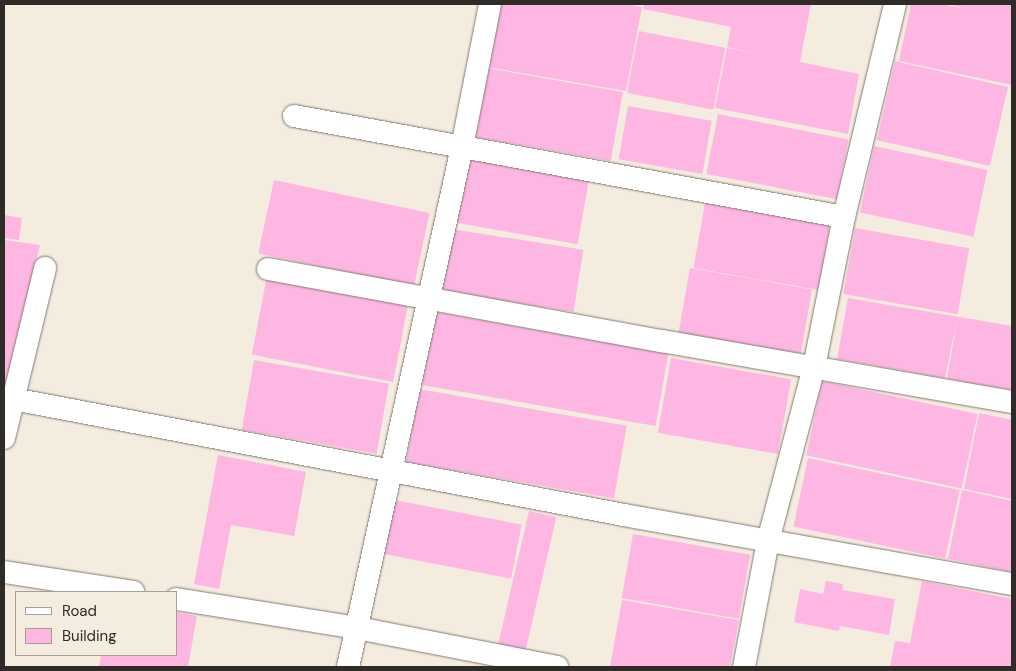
<!DOCTYPE html>
<style>
body{margin:0}
#map{position:relative;width:1016px;height:671px;overflow:hidden;background:#f5ece0;font-family:"DM Sans",sans-serif}
div>[style]{position:absolute}
[style*='--x']{left:calc(var(--x)*1px);top:calc(var(--y)*1px);width:calc(var(--w)*1px);rotate:calc(var(--a)*1deg)}
.building>*{inset:0;background:#fdb7e2;transform-origin:0 0}
.roads{filter:drop-shadow(0 0 1px #827a6f) drop-shadow(0 0 1px #827a6f)}
.street>*{height:22px;margin:-11px;padding:0 11px;transform-origin:11px;border-radius:11px;background:#fff}
span{translate:-50% -50%;white-space:nowrap;text-align:center;line-height:1.15;-webkit-text-stroke:4px #f5ece0;paint-order:stroke}
.frame{position:absolute;inset:0;border:5px solid #2f2b27;pointer-events:none}
.legend{position:absolute;left:15px;top:591px;width:162px;height:65px;box-sizing:border-box;background:#f5ece0;border:1px solid #a69f96;margin:0;padding:6px 9px;list-style:none;font-size:15px;color:#2f2b27}
.legend li{display:flex;align-items:center;gap:10px;height:25px}
.legend b{width:25px;border:1px solid #a69f96}
</style>
<div id="map">
<div class="building">
<i style="clip-path:polygon(498px 4px,626px 4px,642px 7px,626px 91px,486px 67px)"></i>
<i style="clip-path:polygon(644px 4px,811px 4px,800px 62px,859px 74px,848px 134px,715px 108px,727px 48px,754px 53px,727px 47px,731px 27px,643px 9px)"></i>
<i style="clip-path:polygon(911px 4px,941px 4px,965px 9px,948px 4px,1012px 4px,1012px 85px,899px 61px)"></i>
<i style="left:639px;top:31px;width:88px;height:63px;rotate:11deg"></i>
<i style="left:895px;top:61px;width:116px;height:81px;rotate:13deg"></i>
<i style="left:487px;top:68px;width:138px;height:70px;rotate:10deg"></i>
<i style="left:628px;top:106px;width:85px;height:54px;rotate:10deg"></i>
<i style="left:718px;top:114px;width:133px;height:61px;rotate:11deg"></i>
<i style="left:874px;top:146px;width:116px;height:68px;rotate:12deg"></i>
<i style="left:463px;top:157px;width:128px;height:66px;rotate:10deg"></i>
<i style="left:274px;top:180px;width:159px;height:75px;rotate:12deg"></i>
<i style="left:705px;top:203px;width:127px;height:66px;rotate:10deg"></i>
<i style="clip-path:polygon(4px 215px,22px 218px,19px 240px,4px 238px)"></i>
<i style="left:855px;top:228px;width:116px;height:67px;rotate:10deg"></i>
<i style="left:452px;top:229px;width:133px;height:63px;rotate:9deg"></i>
<i style="clip-path:polygon(4px 240px,40px 245px,4px 396px)"></i>
<i style="left:690px;top:268px;width:124px;height:66px;rotate:10deg"></i>
<i style="left:267px;top:276px;width:144px;height:80px;rotate:11deg"></i>
<i style="clip-path:polygon(848px 298px,1012px 326px,1012px 390px,947px 379px,957px 319px,945px 378px,837px 359px)"></i>
<i style="left:435px;top:312px;width:237px;height:74px;rotate:10deg"></i>
<i style="left:671px;top:358px;width:122px;height:76px;rotate:10deg"></i>
<i style="left:254px;top:360px;width:137px;height:71px;rotate:10deg"></i>
<i style="left:822px;top:381px;width:159px;height:76px;rotate:12deg"></i>
<i style="left:419px;top:389px;width:211px;height:74px;rotate:10deg"></i>
<i style="clip-path:polygon(979px 413px,1012px 420px,1012px 499px,964px 489px)"></i>
<i style="clip-path:polygon(218px 455px,306px 472px,294px 536px,231px 525px,219px 589px,194px 584px)"></i>
<i style="left:808px;top:458px;width:155px;height:70px;rotate:12deg"></i>
<i style="clip-path:polygon(962px 490px,1012px 501px,1012px 572px,948px 559px)"></i>
<i style="left:395px;top:500px;width:129px;height:55px;rotate:11deg"></i>
<i style="left:529px;top:511px;width:28px;height:137px;rotate:13deg"></i>
<i style="left:633px;top:534px;width:119px;height:65px;rotate:10deg"></i>
<i style="clip-path:polygon(826px 581px,843px 584px,842px 590px,895px 599px,889px 635px,840px 626px,839px 631px,794px 622px,800px 589px,823px 594px)"></i>
<i style="clip-path:polygon(922px 581px,1012px 599px,1012px 667px,890px 667px,895px 641px,910px 643px)"></i>
<i style="clip-path:polygon(622px 600px,739px 620px,730px 667px,610px 667px)"></i>
<i style="clip-path:polygon(176px 612px,197px 616px,188px 667px,99px 667px,101px 655px,176px 655px)"></i>
</div>
<div class="roads">
<div class="street">
<i style="--x:294;--y:116;--w:559;--a:10.41"></i>
<i style="--x:268;--y:269;--w:401;--a:10.4"></i>
<i style="--x:662;--y:341;--w:355;--a:9.9"></i>
<i style="--x:13;--y:399;--w:622;--a:10.75"></i>
<i style="--x:624;--y:515;--w:394;--a:10.1"></i>
<i style="--x:4;--y:438;--w:175;--a:-76.4"></i>
<i style="--x:4;--y:572;--w:131;--a:8.8"></i>
<i style="--x:176;--y:599;--w:183;--a:9.1"></i>
<i style="--x:357;--y:628;--w:204;--a:11"></i>
<i style="--x:348;--y:667;--w:532;--a:-77.63"></i>
<i style="--x:462;--y:147;--w:146;--a:-78.9"></i>
<i style="--x:744;--y:667;--w:128;--a:-79.2"></i>
<i style="--x:768;--y:541;--w:180;--a:-75.2"></i>
<i style="--x:814;--y:367;--w:153;--a:-78.7"></i>
<i style="--x:844;--y:217;--w:219;--a:-76.5"></i>
</div>
</div>
<div class="frame"></div>
<ul class="legend">
<li><b style="height:6px;background:#fff"></b>Road</li>
<li><b style="height:14px;background:#fdb7e2"></b>Building</li>
</ul>
</div>
